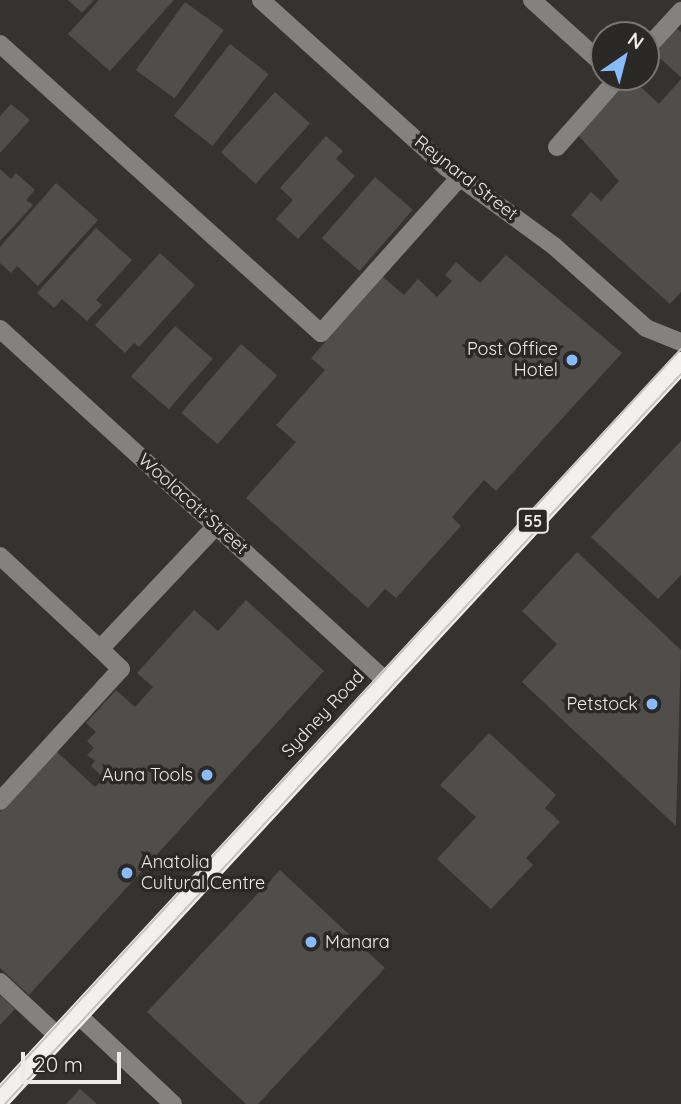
<!DOCTYPE html>
<style>
body{margin:0}
#map{position:relative;width:681px;height:1104px;overflow:hidden;background:#353330;font-family:Quicksand,sans-serif}
div>[style]{position:absolute}
[style*='--x']{left:calc(var(--x)*1px);top:calc(var(--y)*1px);width:calc(var(--w)*1px);rotate:calc(var(--a)*1deg)}
.building>*{inset:0;background:#504e4b;transform-origin:0 0}
.minor>*{height:18px;margin:-9px;padding:0 9px;transform-origin:9px;border-radius:9px;background:#838280}
.highway>*{height:21px;margin:-10.5px;padding:0 10.5px;transform-origin:10.5px;border-radius:10.5px;background:#f2efec}
.tram>*{height:2px;margin:-1px;padding:0 1px;transform-origin:1px;border-radius:1px;background:#c5c3c1}
.dots>*{width:19px;height:19px;translate:-50% -50%;box-sizing:border-box;border:4px solid #2b2926;border-radius:50%}
span{translate:-50% -50%;white-space:nowrap;text-align:center;line-height:1.15;-webkit-text-stroke:7px #2b2926;paint-order:stroke}
.shield-label span{padding:2px 5px;background:#2b2926;border:2px solid;border-radius:5px;-webkit-text-stroke-width:0}
.shield-label{font-size:16px;color:#ecebe9;font-weight:700}
.street-label{font-size:18px;color:#ecebe9}
.poi-label{font-size:18px;color:#ecebe9}
.right{translate:-100% -50%;text-align:right}
.left{translate:0 -50%;text-align:left}
.north{position:absolute;left:590px;top:21px;width:70px;height:70px;box-sizing:border-box;background:#2b2926;border:2px solid #787774;border-radius:50%;rotate:35deg;font-size:19px;font-weight:700;line-height:28px;text-align:center;color:#ecebe9}
.north::after{content:'';display:block;margin:auto;width:24px;height:32px;background:#87bbfb;clip-path:polygon(50% 0,100% 100%,50% 72%,0 100%)}
.scale{position:absolute;left:21px;top:1052px;width:100px;height:32px;box-sizing:border-box;border:4px solid #ecebe9;border-top:0;padding-left:9px;font-size:21px;line-height:24px;white-space:nowrap;color:#ecebe9;-webkit-text-stroke:5px #2b2926;paint-order:stroke}
</style>
<div id="map">
<div class="building">
<i style="clip-path:polygon(68px 0,94px 0,82px 13px)"></i>
<i style="clip-path:polygon(99px 0,174px 0,110px 71px,68px 34px)"></i>
<i style="left:185px;top:2px;width:48px;height:84px;rotate:36deg"></i>
<i style="clip-path:polygon(676px 28px,681px 32px,681px 77px,654px 53px)"></i>
<i style="left:230px;top:44px;width:49px;height:91px;rotate:38deg"></i>
<i style="clip-path:polygon(631px 78px,659px 104px,681px 79px,681px 292px,670px 304px,571px 215px,591px 192px,601px 201px,619px 181px,578px 135px)"></i>
<i style="left:275px;top:92px;width:47px;height:81px;rotate:42deg"></i>
<i style="clip-path:polygon(11px 104px,30px 120px,0 153px,0 116px)"></i>
<i style="clip-path:polygon(326px 136px,343px 151px,336px 159px,355px 176px,298px 239px,276px 219px,293px 200px,280px 188px)"></i>
<i style="clip-path:polygon(0 169px,11px 179px,16px 173px,35px 190px,26px 200px,33px 205px,0 241px)"></i>
<i style="left:375px;top:177px;width:50px;height:81px;rotate:41deg"></i>
<i style="clip-path:polygon(56px 183px,98px 220px,38px 286px,17px 266px,11px 273px,0 263px,0 247px)"></i>
<i style="clip-path:polygon(96px 228px,132px 260px,96px 300px,102px 305px,87px 321px,62px 299px,54px 308px,37px 293px)"></i>
<i style="clip-path:polygon(160px 253px,195px 285px,139px 347px,134px 343px,125px 353px,95px 325px)"></i>
<i style="clip-path:polygon(506px 255px,622px 353px,496px 491px,484px 480px,452px 517px,461px 526px,396px 598px,385px 589px,368px 608px,246px 498px,296px 442px,276px 425px,325px 370px,311px 358px,383px 277px,404px 295px,418px 279px,437px 297px,452px 281px,445px 275px,456px 262px,480px 283px)"></i>
<i style="left:175px;top:326px;width:50px;height:67px;rotate:41deg"></i>
<i style="left:241px;top:344px;width:48px;height:91px;rotate:41deg"></i>
<i style="clip-path:polygon(681px 441px,681px 575px,658px 599px,591px 537px)"></i>
<i style="clip-path:polygon(577px 552px,681px 650px,676px 826px,522px 682px,557px 644px,522px 611px)"></i>
<i style="clip-path:polygon(246px 600px,324px 671px,29px 995px,0 968px,0 812px,55px 750px,95px 787px,104px 778px,91px 766px,95px 761px,87px 755px,94px 748px,87px 741px,96px 732px,86px 723px,116px 690px,135px 707px,153px 687px,137px 673px,194px 610px,218px 631px)"></i>
<i style="clip-path:polygon(489px 733px,556px 795px,545px 808px,560px 822px,526px 858px,533px 865px,491px 909px,437px 859px,476px 817px,440px 785px)"></i>
<i style="clip-path:polygon(280px 870px,385px 968px,258px 1104px,246px 1104px,147px 1012px)"></i>
<i style="clip-path:polygon(0 995px,15px 1009px,0 1025px)"></i>
<i style="clip-path:polygon(80px 1089px,97px 1104px,66px 1104px)"></i>
</div>
<div class="minor">
<i style="--x:261;--y:0;--w:251;--a:42.1"></i>
<i style="--x:447;--y:168;--w:132;--a:36.1"></i>
<i style="--x:554;--y:246;--w:123;--a:41.7"></i>
<i style="--x:646;--y:328;--w:38;--a:22"></i>
<i style="--x:532;--y:0;--w:97;--a:42.1"></i>
<i style="--x:0;--y:44;--w:432;--a:42"></i>
<i style="--x:321;--y:333;--w:208;--a:-48.3"></i>
<i style="--x:646;--y:49;--w:52;--a:-47.4"></i>
<i style="--x:557;--y:147;--w:92;--a:-48.5"></i>
<i style="--x:0;--y:329;--w:521;--a:42.36"></i>
<i style="--x:0;--y:556;--w:137;--a:42.9"></i>
<i style="--x:100;--y:649;--w:170;--a:-46.7"></i>
<i style="--x:0;--y:801;--w:179;--a:-47.5"></i>
<i style="--x:121;--y:669;--w:29;--a:-136"></i>
<i style="--x:0;--y:982;--w:79;--a:43"></i>
<i style="--x:78;--y:1015;--w:130;--a:43.1"></i>
</div>
<div class="highway">
<i style="--x:0;--y:1098;--w:1003;--a:-47.22"></i>
</div>
<div class="tram">
<i style="--x:0;--y:1087;--w:1004;--a:-47.3"></i>
<i style="--x:5;--y:1104;--w:995;--a:-47.2"></i>
</div>
<div class="dots">
<i style="left:572px;top:360px;background:#87bbfb"></i>
<i style="left:652px;top:704px;background:#87bbfb"></i>
<i style="left:207px;top:775px;background:#87bbfb"></i>
<i style="left:127px;top:873px;background:#87bbfb"></i>
<i style="left:311px;top:942px;background:#87bbfb"></i>
</div>
<div class="shield-label">
<span style="left:533px;top:521px">55</span>
</div>
<div class="street-label">
<span style="left:466px;top:178px;rotate:38deg">Reynard Street</span>
<span style="left:193px;top:504px;rotate:42deg">Woolacott Street</span>
<span style="left:323px;top:714px;rotate:-47deg">Sydney Road</span>
</div>
<div class="poi-label">
<span class="right" style="left:558px;top:360px">Post Office<br>Hotel</span>
<span class="right" style="left:638px;top:704px">Petstock</span>
<span class="right" style="left:193px;top:775px">Auna Tools</span>
<span class="left" style="left:141px;top:873px">Anatolia<br>Cultural Centre</span>
<span class="left" style="left:325px;top:942px">Manara</span>
</div>
<div class="north">N</div>
<div class="scale">20 m</div>
</div>
